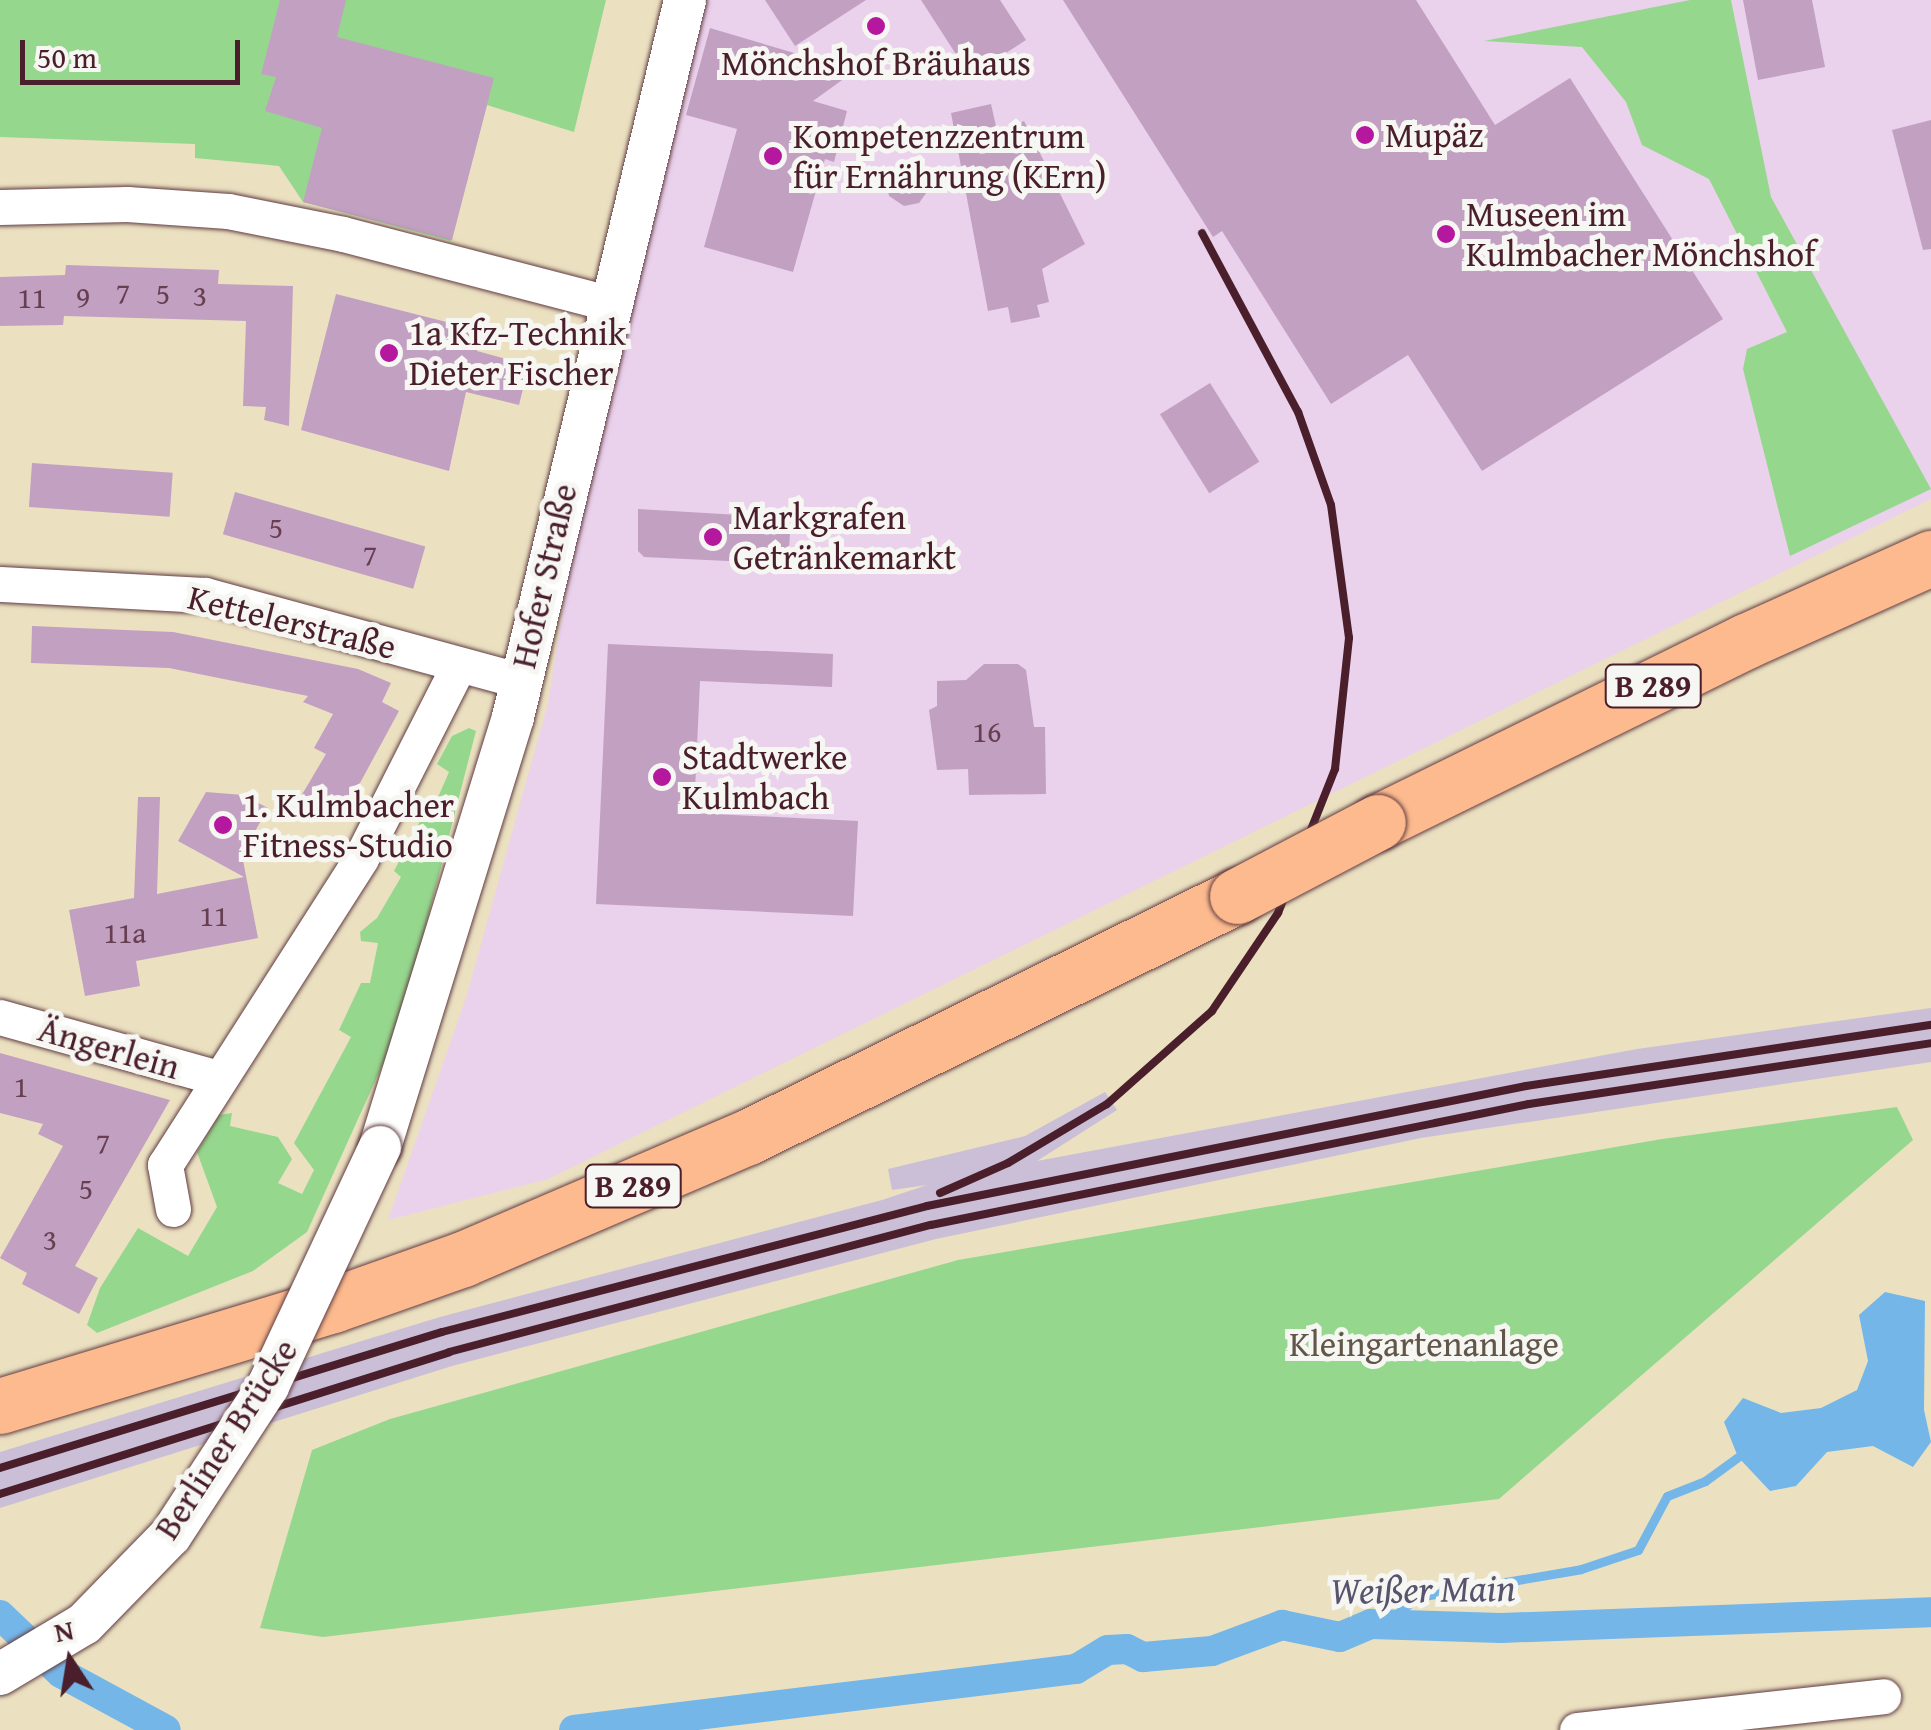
<!DOCTYPE html>
<meta charset="utf-8">
<style>
body{margin:0}
#map{position:relative;width:1931px;height:1730px;overflow:hidden;background:#ebe1c1;font-family:"Gentium Book Plus",serif}
div>[style]{position:absolute}
[style*='--x']{left:calc(var(--x)*1px);top:calc(var(--y)*1px);width:calc(var(--w)*1px);rotate:calc(var(--a)*1deg)}
.built>*{inset:0;background:#ead1ec}
.industrial>*{inset:0;background:#cabfd6}
.green>*{inset:0;background:#96d78e}
.water>*{inset:0;background:#75b6e9}
.stream>*{height:9px;margin:-4.5px;padding:0 4.5px;transform-origin:4.5px;border-radius:4.5px;background:#75b6e9}
.canal>*{height:30px;margin:-15px;padding:0 15px;transform-origin:15px;border-radius:15px;background:#75b6e9}
.building>*{inset:0;background:#c2a0c2;transform-origin:0 0}
.roads{filter:drop-shadow(0 0 2px #623c42) drop-shadow(0 0 2px #623c42)}
.minor>*{height:35px;margin:-17.5px;padding:0 17.5px;transform-origin:17.5px;border-radius:17.5px;background:#fff}
.tertiary>*{height:42px;margin:-21px;padding:0 21px;transform-origin:21px;border-radius:21px;background:#fff}
.trunk>*{height:55px;margin:-27.5px;padding:0 27.5px;transform-origin:27.5px;border-radius:27.5px;background:#fcba8e}
.rail>*{height:8px;margin:-4px;padding:0 4px;transform-origin:4px;border-radius:4px;background:#4a1f2b}
.bridges{filter:drop-shadow(0 0 2px #623c42) drop-shadow(0 0 2px #623c42)}
.tertiary-bridge>*{height:42px;margin:-21px;padding:0 21px;transform-origin:21px;border-radius:21px;background:#fff}
.trunk-bridge>*{height:55px;margin:-27.5px;padding:0 27.5px;transform-origin:27.5px;border-radius:27.5px;background:#fcba8e}
.dots>*{width:28px;height:28px;translate:-50% -50%;box-sizing:border-box;border:5px solid #f6f6f2;border-radius:50%}
span{translate:-50% -50%;white-space:nowrap;text-align:center;line-height:1.15;-webkit-text-stroke:10px #f6f6f2;paint-order:stroke}
.number-label{font-size:30px;color:#683f51}
.number-label span{-webkit-text-stroke-width:0}
.shield-label span{padding:2px 8px;background:#f6f6f2;border:2px solid;border-radius:8px;-webkit-text-stroke-width:0}
.shield-label{font-size:32px;color:#4a1f2b;font-weight:700}
.poi-label{font-size:35px;color:#4a1f2b}
.left{translate:0 -50%;text-align:left}
.street-label{font-size:35px;color:#4a1f2b}
.park-label{font-size:35px;color:#615649}
.water-label{font-size:38px;color:#59546e;font-style:italic}
.north{position:absolute;left:20px;top:1610px;width:100px;height:100px;-webkit-text-stroke:8px #f6f6f2;paint-order:stroke;rotate:348deg;font-size:28px;font-weight:700;line-height:40px;text-align:center;color:#4a1f2b}
.north::after{content:'';display:block;margin:auto;width:35px;height:45px;background:#4a1f2b;clip-path:polygon(50% 0,100% 100%,50% 72%,0 100%)}
.scale{position:absolute;left:20px;top:40px;width:220px;height:45px;box-sizing:border-box;border:5px solid #4a1f2b;border-top:0;padding-left:12px;font-size:30px;line-height:35px;white-space:nowrap;color:#4a1f2b;-webkit-text-stroke:8px #f6f6f2;paint-order:stroke}
</style>
<div id="map">
<div class="built">
<i style="clip-path:polygon(705px 0,1931px 0,1931px 499px,548px 1179px,388px 1220px,466px 998px,548px 703px,579px 510px)"></i>
</div>
<div class="industrial">
<i style="clip-path:polygon(1931px 1008px,1931px 1062px,1421px 1138px,936px 1239px,452px 1366px,0 1508px,0 1452px,440px 1317px,882px 1200px,927px 1185px,892px 1190px,888px 1169px,1025px 1136px,1105px 1092px,1117px 1110px,1037px 1161px,1637px 1049px)"></i>
</div>
<div class="green">
<i style="clip-path:polygon(0 0,606px 0,574px 132px,487px 105px,451px 241px,303px 202px,279px 166px,195px 158px,195px 144px,0 137px)"></i>
<i style="clip-path:polygon(1690px 0,1731px 0,1771px 197px,1931px 489px,1790px 556px,1743px 369px,1747px 349px,1787px 332px,1709px 179px,1642px 145px,1626px 102px,1582px 47px,1484px 41px)"></i>
<i style="clip-path:polygon(469px 728px,476px 731px,400px 1026px,307px 1232px,253px 1271px,97px 1333px,87px 1325px,100px 1288px,138px 1228px,188px 1256px,217px 1207px,197px 1152px,219px 1115px,232px 1113px,230px 1126px,278px 1137px,292px 1159px,278px 1183px,302px 1194px,314px 1170px,294px 1143px,351px 1037px,339px 1030px,361px 983px,370px 983px,378px 943px,361px 941px,360px 932px,377px 918px,401px 877px,394px 871px,421px 819px,428px 820px,449px 772px,437px 764px,452px 736px)"></i>
<i style="clip-path:polygon(1897px 1107px,1913px 1140px,1499px 1499px,323px 1637px,260px 1628px,312px 1450px,390px 1419px,958px 1260px,1662px 1139px)"></i>
</div>
<div class="water">
<i style="clip-path:polygon(1885px 1292px,1925px 1301px,1924px 1410px,1931px 1442px,1913px 1467px,1873px 1446px,1827px 1452px,1796px 1486px,1770px 1491px,1738px 1457px,1724px 1422px,1743px 1398px,1781px 1413px,1821px 1408px,1857px 1390px,1868px 1361px,1859px 1315px)"></i>
</div>
<div class="stream">
<i style="--x:1385;--y:1623;--w:42;--a:-38.2"></i>
<i style="--x:1418;--y:1597;--w:165;--a:-9.7"></i>
<i style="--x:1581;--y:1569;--w:60;--a:-18.4"></i>
<i style="--x:1638;--y:1550;--w:61;--a:-61.8"></i>
<i style="--x:1667;--y:1496;--w:41;--a:-21.5"></i>
<i style="--x:1705;--y:1481;--w:41;--a:-36"></i>
</div>
<div class="canal">
<i style="--x:0;--y:1615;--w:84;--a:43.6"></i>
<i style="--x:61;--y:1673;--w:119;--a:28.5"></i>
<i style="--x:574;--y:1730;--w:506;--a:-6.93"></i>
<i style="--x:1076;--y:1669;--w:37;--a:-31"></i>
<i style="--x:1108;--y:1650;--w:19;--a:-3"></i>
<i style="--x:1127;--y:1649;--w:18;--a:27"></i>
<i style="--x:1143;--y:1657;--w:69;--a:-5"></i>
<i style="--x:1212;--y:1651;--w:75;--a:-20.4"></i>
<i style="--x:1282;--y:1625;--w:59;--a:11.7"></i>
<i style="--x:1340;--y:1637;--w:34;--a:-23"></i>
<i style="--x:1371;--y:1624;--w:130;--a:1.8"></i>
<i style="--x:1501;--y:1628;--w:430;--a:-2.1"></i>
</div>
<div class="building">
<i style="clip-path:polygon(280px 0,346px 0,337px 37px,494px 78px,452px 240px,303px 202px,322px 128px,265px 111px,276px 77px,261px 74px)"></i>
<i style="clip-path:polygon(765px 0,866px 0,795px 46px)"></i>
<i style="clip-path:polygon(921px 0,1000px 0,1026px 40px,970px 76px)"></i>
<i style="clip-path:polygon(1063px 0,1416px 0,1495px 125px,1570px 78px,1723px 319px,1482px 471px,1408px 355px,1331px 404px,1222px 231px,1213px 237px)"></i>
<i style="clip-path:polygon(1743px 0,1812px 0,1825px 67px,1758px 80px)"></i>
<i style="clip-path:polygon(710px 28px,835px 65px,845px 78px,813px 101px,847px 111px,834px 162px,825px 159px,793px 272px,704px 247px,737px 129px,686px 115px)"></i>
<i style="clip-path:polygon(991px 104px,998px 135px,1024px 121px,1085px 244px,1042px 269px,1049px 302px,1037px 305px,1040px 317px,1011px 323px,1008px 307px,988px 311px,951px 113px)"></i>
<i style="clip-path:polygon(1931px 120px,1931px 249px,1923px 250px,1892px 130px)"></i>
<i style="clip-path:polygon(910px 164px,936px 179px,919px 203px,904px 206px,889px 196px,886px 181px,897px 167px)"></i>
<i style="clip-path:polygon(66px 265px,219px 270px,218px 284px,293px 286px,289px 426px,264px 420px,266px 407px,243px 406px,246px 321px,64px 316px,63px 325px,0 326px,0 277px,65px 275px)"></i>
<i style="clip-path:polygon(336px 294px,482px 331px,477px 351px,529px 365px,519px 405px,466px 392px,449px 471px,301px 430px)"></i>
<i style="left:1210px;top:383px;width:93px;height:59px;rotate:58deg"></i>
<i style="left:32px;top:463px;width:141px;height:44px;rotate:4deg"></i>
<i style="left:235px;top:492px;width:198px;height:44px;rotate:16deg"></i>
<i style="clip-path:polygon(638px 509px,791px 518px,788px 564px,644px 557px,638px 551px)"></i>
<i style="clip-path:polygon(32px 626px,173px 632px,358px 669px,391px 683px,382px 702px,399px 711px,347px 807px,327px 797px,319px 809px,300px 798px,326px 754px,314px 748px,333px 714px,303px 702px,308px 696px,169px 668px,31px 663px)"></i>
<i style="clip-path:polygon(608px 644px,833px 654px,832px 687px,700px 681px,694px 813px,858px 821px,853px 916px,596px 904px)"></i>
<i style="clip-path:polygon(984px 664px,1018px 664px,1026px 670px,1034px 727px,1045px 727px,1046px 794px,969px 795px,968px 769px,937px 770px,929px 710px,937px 706px,937px 681px,966px 680px)"></i>
<i style="clip-path:polygon(206px 792px,243px 795px,268px 808px,242px 855px,258px 938px,136px 961px,140px 986px,85px 996px,69px 910px,134px 898px,138px 797px,160px 797px,157px 894px,244px 877px,178px 841px)"></i>
<i style="clip-path:polygon(0 1053px,170px 1100px,75px 1266px,98px 1278px,79px 1314px,22px 1284px,27px 1273px,0 1258px,63px 1146px,38px 1134px,43px 1124px,0 1113px)"></i>
</div>
<div class="roads">
<div class="minor">
<i style="--x:0;--y:207;--w:127;--a:-1.4"></i>
<i style="--x:127;--y:204;--w:101;--a:4"></i>
<i style="--x:228;--y:211;--w:117;--a:11.3"></i>
<i style="--x:343;--y:234;--w:273;--a:14.6"></i>
<i style="--x:0;--y:584;--w:205;--a:3.1"></i>
<i style="--x:205;--y:595;--w:327;--a:15.2"></i>
<i style="--x:0;--y:1017;--w:226;--a:15.6"></i>
<i style="--x:173;--y:1209;--w:45;--a:-100.3"></i>
<i style="--x:165;--y:1165;--w:364;--a:-57.4"></i>
<i style="--x:361;--y:858;--w:214;--a:-63.1"></i>
<i style="--x:1577;--y:1730;--w:308;--a:-6.3"></i>
</div>
<div class="tertiary">
<i style="--x:380;--y:1147;--w:450;--a:-72.8"></i>
<i style="--x:513;--y:717;--w:737;--a:-76.51"></i>
</div>
<div class="trunk">
<i style="--x:1378;--y:822;--w:410;--a:-26.2"></i>
<i style="--x:1746;--y:641;--w:203;--a:-24.2"></i>
<i style="--x:0;--y:1406;--w:348;--a:-16.9"></i>
<i style="--x:333;--y:1305;--w:138;--a:-19.5"></i>
<i style="--x:463;--y:1259;--w:310;--a:-23.2"></i>
<i style="--x:748;--y:1137;--w:545;--a:-26.24"></i>
</div>
</div>
<div class="rail">
<i style="--x:940;--y:1193;--w:74;--a:-23.8"></i>
<i style="--x:1008;--y:1163;--w:115;--a:-30.8"></i>
<i style="--x:1107;--y:1104;--w:140;--a:-41.5"></i>
<i style="--x:1212;--y:1011;--w:118;--a:-56"></i>
<i style="--x:1278;--y:913;--w:155;--a:-68.4"></i>
<i style="--x:1335;--y:769;--w:132;--a:-83.9"></i>
<i style="--x:1349;--y:638;--w:134;--a:-97.7"></i>
<i style="--x:1331;--y:505;--w:99;--a:-109.5"></i>
<i style="--x:1298;--y:412;--w:203;--a:-118.2"></i>
<i style="--x:0;--y:1468;--w:462;--a:-17.1"></i>
<i style="--x:442;--y:1332;--w:501;--a:-14.56"></i>
<i style="--x:927;--y:1206;--w:611;--a:-11.33"></i>
<i style="--x:1526;--y:1086;--w:410;--a:-8.6"></i>
<i style="--x:0;--y:1494;--w:471;--a:-17.5"></i>
<i style="--x:449;--y:1352;--w:498;--a:-14.8"></i>
<i style="--x:931;--y:1225;--w:610;--a:-11.44"></i>
<i style="--x:1529;--y:1104;--w:407;--a:-8.6"></i>
</div>
<div class="bridges">
<div class="tertiary-bridge">
<i style="--x:0;--y:1674;--w:98;--a:-30.8"></i>
<i style="--x:84;--y:1624;--w:124;--a:-45.7"></i>
<i style="--x:171;--y:1535;--w:178;--a:-56.9"></i>
<i style="--x:268;--y:1386;--w:264;--a:-64.9"></i>
</div>
<div class="trunk-bridge">
<i style="--x:1237;--y:896;--w:159;--a:-27.7"></i>
</div>
</div>
<div class="dots">
<i style="left:876px;top:26px;background:#b5179e"></i>
<i style="left:1365px;top:135px;background:#b5179e"></i>
<i style="left:773px;top:156px;background:#b5179e"></i>
<i style="left:1446px;top:234px;background:#b5179e"></i>
<i style="left:389px;top:353px;background:#b5179e"></i>
<i style="left:713px;top:537px;background:#b5179e"></i>
<i style="left:662px;top:777px;background:#b5179e"></i>
<i style="left:223px;top:825px;background:#b5179e"></i>
</div>
<div class="number-label">
<span style="left:123px;top:292px">7</span>
<span style="left:163px;top:293px">5</span>
<span style="left:200px;top:295px">3</span>
<span style="left:83px;top:296px">9</span>
<span style="left:32px;top:297px">11</span>
<span style="left:276px;top:527px">5</span>
<span style="left:370px;top:554px">7</span>
<span style="left:987px;top:731px">16</span>
<span style="left:214px;top:915px">11</span>
<span style="left:125px;top:932px">11a</span>
<span style="left:21px;top:1086px">1</span>
<span style="left:103px;top:1142px">7</span>
<span style="left:86px;top:1188px">5</span>
<span style="left:50px;top:1239px">3</span>
</div>
<div class="shield-label">
<span style="left:1653px;top:686px">B 289</span>
<span style="left:633px;top:1186px">B 289</span>
</div>
<div class="poi-label">
<span style="left:876px;top:63px">Mönchshof Bräuhaus</span>
<span class="left" style="left:1385px;top:135px">Mupäz</span>
<span class="left" style="left:793px;top:156px">Kompetenzzentrum<br>für Ernährung (KErn)</span>
<span class="left" style="left:1466px;top:234px">Museen im<br>Kulmbacher Mönchshof</span>
<span class="left" style="left:409px;top:353px">1a Kfz-Technik<br>Dieter Fischer</span>
<span class="left" style="left:733px;top:537px">Markgrafen<br>Getränkemarkt</span>
<span class="left" style="left:682px;top:777px">Stadtwerke<br>Kulmbach</span>
<span class="left" style="left:243px;top:825px">1. Kulmbacher<br>Fitness-Studio</span>
</div>
<div class="street-label">
<span style="left:544px;top:576px;rotate:-77deg">Hofer Straße</span>
<span style="left:292px;top:622px;rotate:14deg">Kettelerstraße</span>
<span style="left:109px;top:1048px;rotate:16deg">Ängerlein</span>
<span style="left:226px;top:1439px;rotate:-57deg">Berliner Brücke</span>
</div>
<div class="park-label">
<span style="left:1424px;top:1344px">Kleingartenanlage</span>
</div>
<div class="water-label">
<span style="left:1423px;top:1589px;rotate:-1deg">Weißer Main</span>
</div>
<div class="north">N</div>
<div class="scale">50 m</div>
</div>
